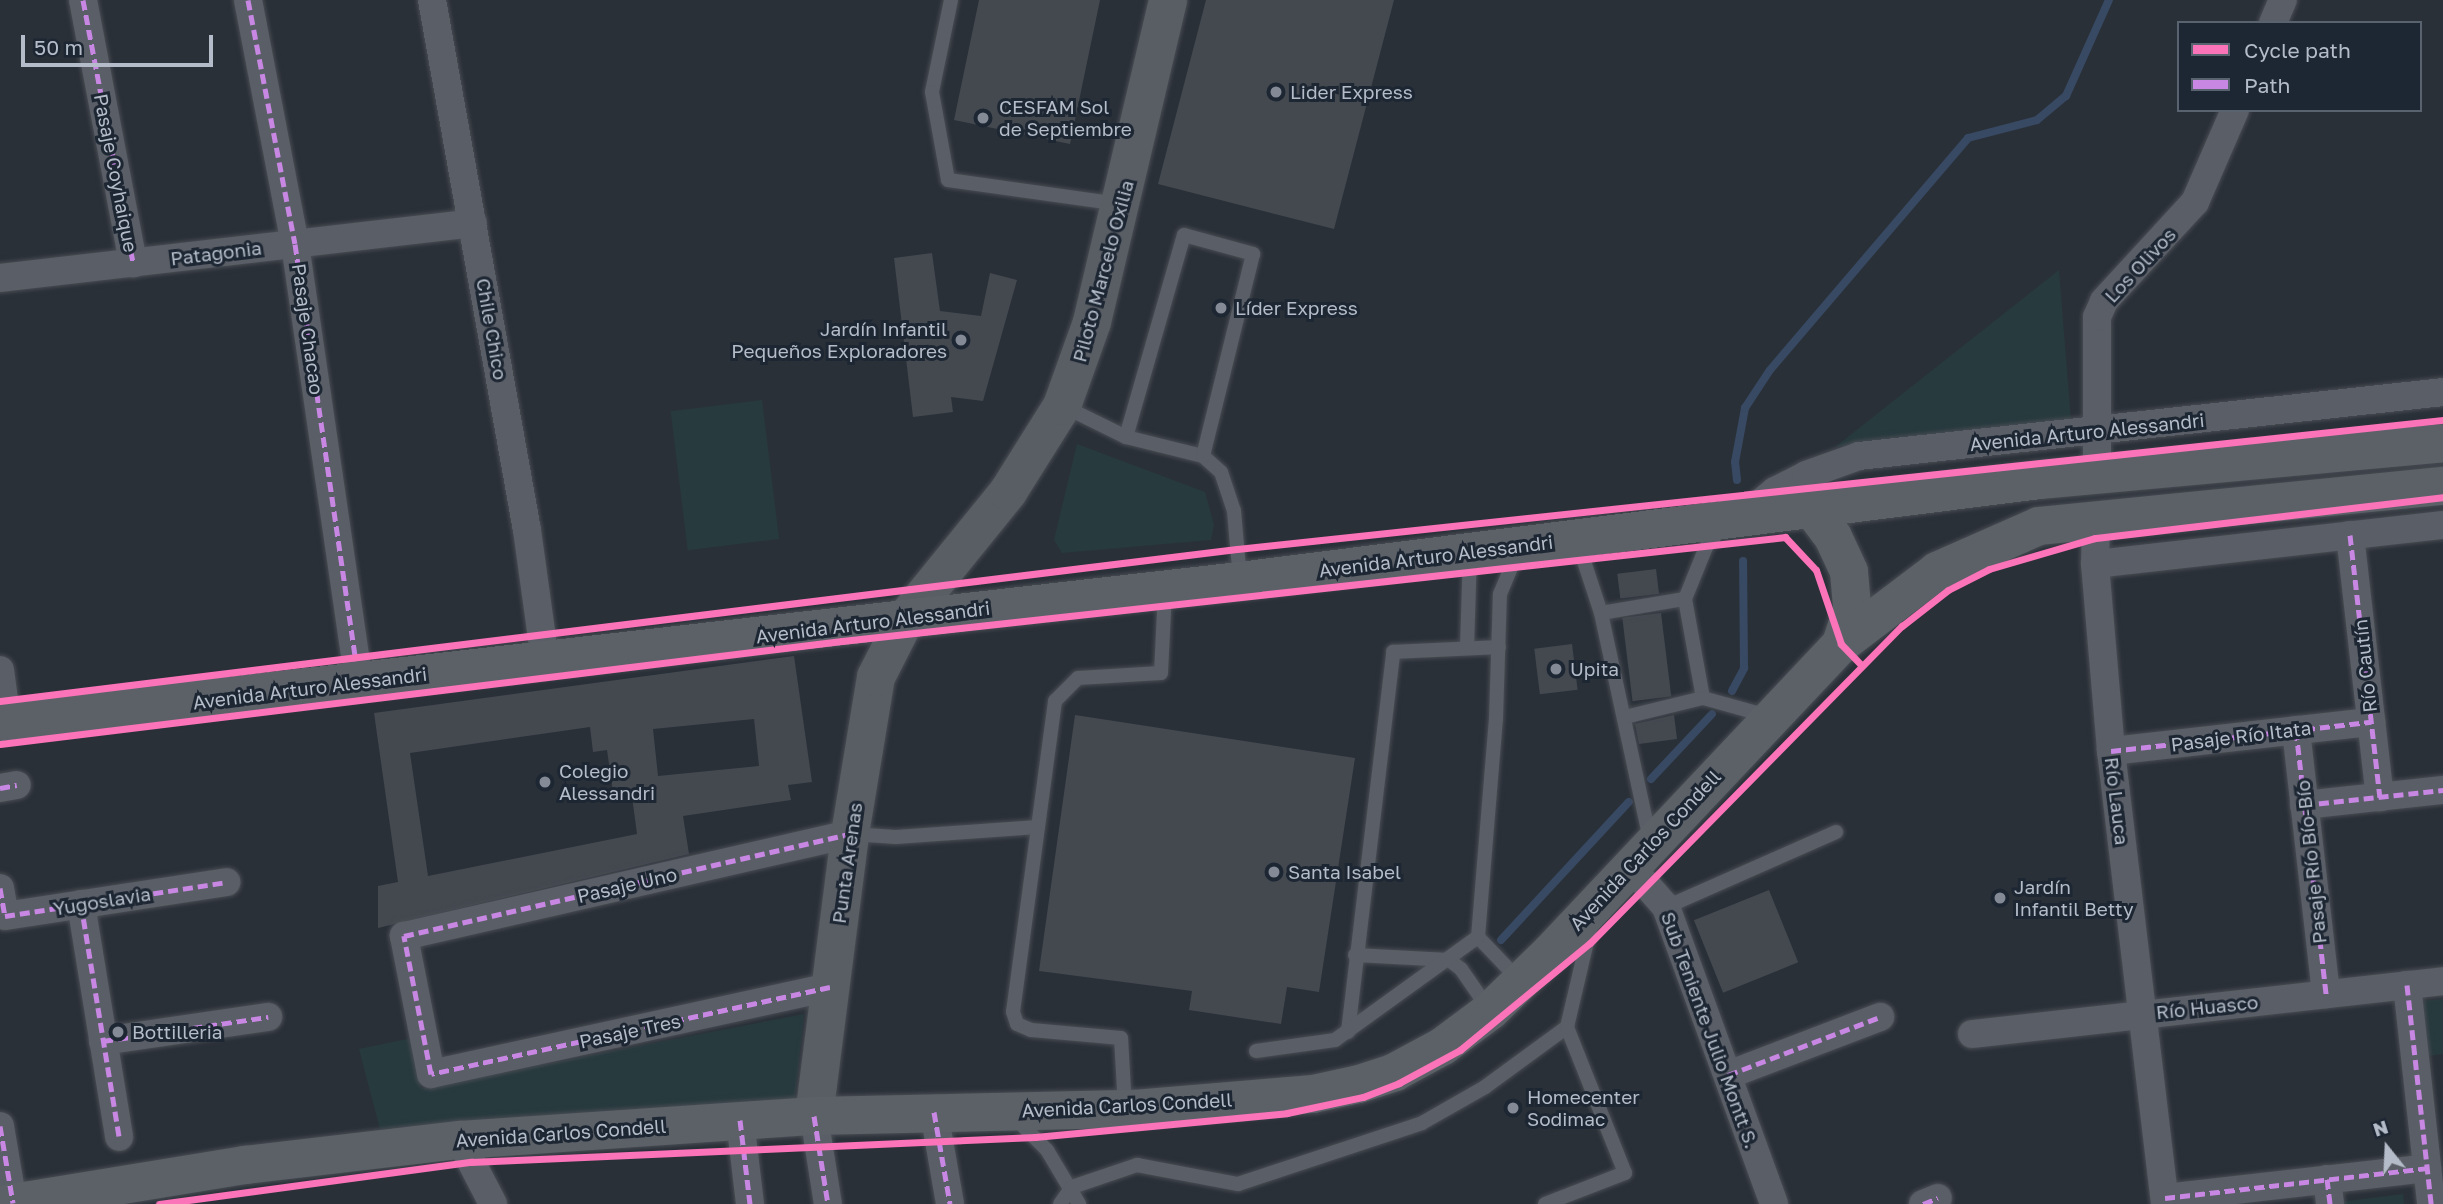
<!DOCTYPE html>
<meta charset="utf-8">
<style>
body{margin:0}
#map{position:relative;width:2443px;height:1204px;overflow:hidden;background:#2a3038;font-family:"Golos Text",sans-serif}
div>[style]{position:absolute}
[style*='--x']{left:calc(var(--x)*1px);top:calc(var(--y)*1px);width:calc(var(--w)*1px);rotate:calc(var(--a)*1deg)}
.green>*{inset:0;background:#273a3e;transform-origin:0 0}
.stream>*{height:8px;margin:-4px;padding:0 4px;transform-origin:4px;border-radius:4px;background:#384963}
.building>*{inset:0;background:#444950;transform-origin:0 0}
.roads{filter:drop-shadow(0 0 2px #484c53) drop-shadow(0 0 2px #484c53)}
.lane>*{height:14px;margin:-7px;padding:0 7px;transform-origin:7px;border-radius:7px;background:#5a5e66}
.street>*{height:28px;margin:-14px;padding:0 14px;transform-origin:14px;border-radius:14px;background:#5a5e66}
.secondary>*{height:38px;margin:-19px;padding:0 19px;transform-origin:19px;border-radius:19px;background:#595d64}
.primary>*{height:38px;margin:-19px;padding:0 19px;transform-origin:19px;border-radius:19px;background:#5c6168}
.quiet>*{height:5px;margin-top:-2.5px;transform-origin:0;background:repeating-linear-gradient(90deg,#c787e3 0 10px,transparent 0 15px)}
.cycleway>*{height:7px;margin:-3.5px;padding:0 3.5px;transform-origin:3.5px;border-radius:3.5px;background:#fb73b8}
.dots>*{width:19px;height:19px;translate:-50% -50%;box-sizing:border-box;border:4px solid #1d2633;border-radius:50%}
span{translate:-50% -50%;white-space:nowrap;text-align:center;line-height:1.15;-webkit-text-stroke:6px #1d2633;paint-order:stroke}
.poi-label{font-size:19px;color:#b4bcc9}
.left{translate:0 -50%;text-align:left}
.right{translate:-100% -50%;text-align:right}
.street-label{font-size:19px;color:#b4bcc9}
.legend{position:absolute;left:2177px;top:21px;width:245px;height:91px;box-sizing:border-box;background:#1d2633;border:2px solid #59626f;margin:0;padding:9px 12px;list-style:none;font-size:21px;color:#b4bcc9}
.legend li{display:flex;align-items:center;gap:14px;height:35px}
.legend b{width:35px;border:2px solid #59626f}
.north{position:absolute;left:2352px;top:1113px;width:70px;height:70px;-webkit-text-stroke:5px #1d2633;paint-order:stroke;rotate:342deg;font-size:19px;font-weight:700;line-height:28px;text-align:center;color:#b4bcc9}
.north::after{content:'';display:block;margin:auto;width:24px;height:32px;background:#b4bcc9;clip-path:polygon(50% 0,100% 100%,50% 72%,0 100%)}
.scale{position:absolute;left:21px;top:35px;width:192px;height:32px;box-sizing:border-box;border:4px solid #b4bcc9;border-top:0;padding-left:9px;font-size:21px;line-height:24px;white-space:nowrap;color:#b4bcc9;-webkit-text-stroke:5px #1d2633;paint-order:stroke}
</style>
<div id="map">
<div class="green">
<i style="clip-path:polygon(2059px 270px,2071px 421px,1835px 447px)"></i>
<i style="left:762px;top:400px;width:140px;height:92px;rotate:83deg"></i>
<i style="clip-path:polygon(1077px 444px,1205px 492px,1214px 525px,1211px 540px,1062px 553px,1054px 540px)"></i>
<i style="clip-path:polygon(2443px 999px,2443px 1054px,2419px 1057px,2413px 1002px)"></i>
<i style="clip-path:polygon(804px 1014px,794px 1106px,380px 1129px,359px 1049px,412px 1038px,421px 1088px)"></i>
<i style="clip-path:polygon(2403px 1194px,2404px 1204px,2340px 1204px,2340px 1202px)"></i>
</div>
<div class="stream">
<i style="--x:1737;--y:480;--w:18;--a:-96"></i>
<i style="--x:1735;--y:462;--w:55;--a:-79.5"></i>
<i style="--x:1745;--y:408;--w:45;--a:-56.7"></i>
<i style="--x:1770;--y:370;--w:305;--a:-49.5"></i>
<i style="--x:1968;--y:138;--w:71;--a:-14.6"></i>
<i style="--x:2037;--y:120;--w:38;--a:-40"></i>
<i style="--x:2066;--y:96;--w:105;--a:-65.9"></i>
<i style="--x:1732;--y:691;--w:26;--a:-62"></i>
<i style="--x:1744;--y:668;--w:107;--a:-90.5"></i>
<i style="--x:1651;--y:779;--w:89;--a:-46.8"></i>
<i style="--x:1501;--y:940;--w:188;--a:-47.2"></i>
</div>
<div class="building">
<i style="clip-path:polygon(979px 0,1100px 0,1070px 144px,954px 120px)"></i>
<i style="clip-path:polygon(1206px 0,1394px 0,1334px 229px,1158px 184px)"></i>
<i style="clip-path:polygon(932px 253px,940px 311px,981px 316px,990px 273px,1017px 280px,983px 401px,951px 397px,953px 412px,913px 417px,894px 258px)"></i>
<i style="left:1656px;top:569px;width:25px;height:39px;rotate:83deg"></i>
<i style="left:1661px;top:613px;width:84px;height:39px;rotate:83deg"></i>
<i style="left:1572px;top:644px;width:46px;height:38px;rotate:83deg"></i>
<i style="clip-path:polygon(evenodd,794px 656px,812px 782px,788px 785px,791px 800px,683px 816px,689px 854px,378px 928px,378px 886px,398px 882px,374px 713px,794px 656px,754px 719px,759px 766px,658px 776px,653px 729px,754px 719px,794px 656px,590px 727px,593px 752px,607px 750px,613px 792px,631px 789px,637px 834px,428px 876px,410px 753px,590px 727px)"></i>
<i style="clip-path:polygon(1075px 715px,1355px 758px,1319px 992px,1287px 987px,1281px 1024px,1189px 1010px,1192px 991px,1039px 971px)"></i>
<i style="clip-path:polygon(1674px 715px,1677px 739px,1639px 744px,1635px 724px)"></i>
<i style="left:1769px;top:890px;width:78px;height:81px;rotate:68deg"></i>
</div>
<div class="roads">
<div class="lane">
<i style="--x:951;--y:0;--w:94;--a:101.7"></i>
<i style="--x:932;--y:92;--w:89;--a:79.7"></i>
<i style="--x:948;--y:180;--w:172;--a:8"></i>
<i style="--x:1063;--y:406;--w:70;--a:26.2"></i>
<i style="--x:1126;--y:437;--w:79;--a:13.9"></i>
<i style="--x:1203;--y:456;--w:24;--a:42"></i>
<i style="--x:1221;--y:472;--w:41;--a:71.6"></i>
<i style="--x:1234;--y:511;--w:69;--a:85"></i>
<i style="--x:1126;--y:437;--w:210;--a:-74"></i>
<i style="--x:1184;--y:235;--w:72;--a:15.4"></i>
<i style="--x:1253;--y:254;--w:208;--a:103.9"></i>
<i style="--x:1577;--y:540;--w:77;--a:71.8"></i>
<i style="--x:1601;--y:613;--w:231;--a:77.8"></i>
<i style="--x:1601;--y:613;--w:85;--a:-9.5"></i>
<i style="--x:1467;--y:648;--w:94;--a:-88.2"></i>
<i style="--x:1703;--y:698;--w:101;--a:-100.3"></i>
<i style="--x:1685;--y:599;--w:56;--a:-68"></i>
<i style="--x:1706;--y:547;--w:26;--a:-51"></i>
<i style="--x:1625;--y:717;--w:80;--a:-13.7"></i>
<i style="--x:1703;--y:698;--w:67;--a:15.5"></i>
<i style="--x:851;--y:834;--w:45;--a:3.8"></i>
<i style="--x:896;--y:837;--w:142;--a:-4"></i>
<i style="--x:1666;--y:907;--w:186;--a:-23.8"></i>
<i style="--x:1478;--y:937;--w:61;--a:46.3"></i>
<i style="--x:1355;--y:955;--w:94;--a:3"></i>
<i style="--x:1449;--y:960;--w:15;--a:37"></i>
<i style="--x:1461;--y:969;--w:51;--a:55.4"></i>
<i style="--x:1348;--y:1032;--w:383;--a:-83.2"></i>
<i style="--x:1393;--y:652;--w:106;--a:-2.7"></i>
<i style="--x:1256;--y:1051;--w:80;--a:-7.9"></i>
<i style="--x:1335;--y:1040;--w:176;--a:-35.8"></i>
<i style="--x:1478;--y:937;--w:219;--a:-85.3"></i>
<i style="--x:1496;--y:719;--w:125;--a:-88.2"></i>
<i style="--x:1500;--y:594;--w:47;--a:-67.3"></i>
<i style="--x:1125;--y:1107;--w:69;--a:-93.3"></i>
<i style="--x:1121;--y:1038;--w:90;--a:-174.9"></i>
<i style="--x:1031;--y:1030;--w:15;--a:-157"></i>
<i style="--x:1017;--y:1024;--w:13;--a:-108"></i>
<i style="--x:1013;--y:1012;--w:314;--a:-82.3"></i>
<i style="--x:1055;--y:701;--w:33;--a:-45"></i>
<i style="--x:1078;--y:678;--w:83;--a:-3.4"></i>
<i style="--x:1161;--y:673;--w:83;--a:-87.2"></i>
<i style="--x:1016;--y:1119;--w:44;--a:45"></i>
<i style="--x:1047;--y:1150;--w:63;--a:59.3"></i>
<i style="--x:1060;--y:1204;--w:21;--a:-55"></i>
<i style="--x:1072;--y:1187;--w:69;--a:-18.7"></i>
<i style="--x:1137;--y:1165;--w:103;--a:10.7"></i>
<i style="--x:1238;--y:1184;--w:194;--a:-18.3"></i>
<i style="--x:1422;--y:1123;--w:73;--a:-29.7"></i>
<i style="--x:1485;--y:1087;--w:102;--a:-36.2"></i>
<i style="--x:1545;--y:1204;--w:86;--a:-21.2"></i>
<i style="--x:1625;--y:1173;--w:157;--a:-111.7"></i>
<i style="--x:1567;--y:1027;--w:110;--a:-76.8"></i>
</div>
<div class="street">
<i style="--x:83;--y:0;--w:268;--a:79.2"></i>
<i style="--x:248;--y:0;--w:248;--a:79.1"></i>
<i style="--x:295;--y:244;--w:421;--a:81.7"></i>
<i style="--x:432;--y:0;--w:538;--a:79.84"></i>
<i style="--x:527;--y:530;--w:131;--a:82.1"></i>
<i style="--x:2273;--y:23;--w:25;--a:-67"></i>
<i style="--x:0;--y:278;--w:476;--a:-6.6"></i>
<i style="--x:2097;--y:475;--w:158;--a:-90"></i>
<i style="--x:2097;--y:317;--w:17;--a:-66"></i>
<i style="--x:2104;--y:301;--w:134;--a:-47.4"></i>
<i style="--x:2195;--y:202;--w:100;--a:-66.5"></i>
<i style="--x:1745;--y:516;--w:39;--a:-40"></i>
<i style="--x:1775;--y:491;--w:35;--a:-27"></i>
<i style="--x:1806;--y:475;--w:56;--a:-19.7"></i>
<i style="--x:1859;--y:456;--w:587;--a:-6.25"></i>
<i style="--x:2096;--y:521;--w:43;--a:91.3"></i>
<i style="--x:2095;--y:564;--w:188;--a:85.1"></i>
<i style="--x:2111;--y:751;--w:456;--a:83.2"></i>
<i style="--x:2350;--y:535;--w:264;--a:83.5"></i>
<i style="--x:2095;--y:564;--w:350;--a:-6.4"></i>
<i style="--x:0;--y:670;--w:51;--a:82.2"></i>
<i style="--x:2296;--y:730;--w:266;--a:83.5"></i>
<i style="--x:2111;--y:751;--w:262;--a:-6.4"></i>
<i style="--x:0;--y:788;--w:17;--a:-10"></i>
<i style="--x:2304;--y:805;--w:140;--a:-6.2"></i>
<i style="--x:1629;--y:865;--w:56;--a:48.6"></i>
<i style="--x:1666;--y:907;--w:316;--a:70"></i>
<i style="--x:0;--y:888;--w:28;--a:80"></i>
<i style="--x:5;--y:916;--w:224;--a:-8.7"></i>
<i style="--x:81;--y:904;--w:236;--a:80.7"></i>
<i style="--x:2407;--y:985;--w:220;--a:83.7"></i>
<i style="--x:830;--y:987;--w:408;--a:167.7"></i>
<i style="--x:431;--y:1074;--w:141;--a:-101.1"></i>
<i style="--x:404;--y:936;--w:458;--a:-12.9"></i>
<i style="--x:1972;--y:1034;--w:474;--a:-6.4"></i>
<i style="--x:103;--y:1041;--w:167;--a:-8.3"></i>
<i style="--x:1728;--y:1075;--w:163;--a:-20.9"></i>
<i style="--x:934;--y:1112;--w:93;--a:80.1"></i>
<i style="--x:814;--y:1116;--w:89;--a:81"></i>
<i style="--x:740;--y:1120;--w:85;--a:83.2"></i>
<i style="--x:0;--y:1126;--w:78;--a:80.4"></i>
<i style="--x:460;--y:1140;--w:72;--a:62.7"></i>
<i style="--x:2327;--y:1179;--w:25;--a:83"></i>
<i style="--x:2165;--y:1198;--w:264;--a:-6.5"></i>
<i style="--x:1923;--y:1204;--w:16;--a:-22"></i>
</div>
<div class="secondary">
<i style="--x:814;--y:1116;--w:284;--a:-82.7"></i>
<i style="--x:850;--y:834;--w:159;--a:-80.6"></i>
<i style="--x:876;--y:677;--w:66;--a:-63"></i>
<i style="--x:906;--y:618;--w:162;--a:-51"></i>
<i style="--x:1008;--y:492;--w:102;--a:-57.9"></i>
<i style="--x:1062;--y:406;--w:89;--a:-70.3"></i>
<i style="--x:1092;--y:322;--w:331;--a:-76.7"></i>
</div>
<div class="primary">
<i style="--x:1812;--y:509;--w:35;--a:53"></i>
<i style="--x:1833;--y:537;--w:38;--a:65"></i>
<i style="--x:1849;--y:572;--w:38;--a:85"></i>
<i style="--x:1852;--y:610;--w:36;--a:108"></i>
<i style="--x:0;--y:722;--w:1248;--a:-6.49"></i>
<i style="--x:1240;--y:581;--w:805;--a:-7.2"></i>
<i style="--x:2039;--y:480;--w:406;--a:-5.2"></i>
<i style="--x:7;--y:1204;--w:242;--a:-9.3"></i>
<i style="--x:246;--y:1165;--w:215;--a:-6.7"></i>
<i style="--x:460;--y:1140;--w:355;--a:-3.9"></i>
<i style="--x:814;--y:1116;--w:320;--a:-1.3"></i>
<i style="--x:1134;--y:1109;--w:180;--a:-4.8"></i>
<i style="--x:1313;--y:1094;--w:47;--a:-12.3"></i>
<i style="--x:1359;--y:1084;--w:38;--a:-18"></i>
<i style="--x:1395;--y:1072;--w:55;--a:-28.4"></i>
<i style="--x:1443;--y:1046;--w:59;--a:-36.7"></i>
<i style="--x:1490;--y:1011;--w:85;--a:-44"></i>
<i style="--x:1551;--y:952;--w:423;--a:-46.7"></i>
<i style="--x:1841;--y:644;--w:121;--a:-37.2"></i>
<i style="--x:1937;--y:571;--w:111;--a:-23.8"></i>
<i style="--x:2039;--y:526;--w:406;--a:-5.7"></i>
</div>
</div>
<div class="quiet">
<i style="--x:83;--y:0;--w:268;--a:79.2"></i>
<i style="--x:248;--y:0;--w:248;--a:79.1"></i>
<i style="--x:295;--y:244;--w:421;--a:81.7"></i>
<i style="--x:2350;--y:535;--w:264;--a:83.5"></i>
<i style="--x:2296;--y:730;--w:266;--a:83.5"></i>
<i style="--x:2111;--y:751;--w:262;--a:-6.4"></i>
<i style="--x:0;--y:788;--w:17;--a:-10"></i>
<i style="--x:2304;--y:805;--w:140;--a:-6.2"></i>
<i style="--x:0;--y:888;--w:28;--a:80"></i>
<i style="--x:5;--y:916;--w:224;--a:-8.7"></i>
<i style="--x:81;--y:904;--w:236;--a:80.7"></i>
<i style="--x:2407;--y:985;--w:220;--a:83.7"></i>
<i style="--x:830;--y:987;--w:408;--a:167.7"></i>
<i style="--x:431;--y:1074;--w:141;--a:-101.1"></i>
<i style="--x:404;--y:936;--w:458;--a:-12.9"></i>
<i style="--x:103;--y:1041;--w:167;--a:-8.3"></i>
<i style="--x:1728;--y:1075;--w:163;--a:-20.9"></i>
<i style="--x:934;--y:1112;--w:93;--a:80.1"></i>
<i style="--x:814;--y:1116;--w:89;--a:81"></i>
<i style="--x:740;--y:1120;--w:85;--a:83.2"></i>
<i style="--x:0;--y:1126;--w:78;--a:80.4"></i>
<i style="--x:2327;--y:1179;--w:25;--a:83"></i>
<i style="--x:2165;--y:1198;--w:264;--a:-6.5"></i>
<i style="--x:1923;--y:1204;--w:16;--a:-22"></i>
</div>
<div class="cycleway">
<i style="--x:0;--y:701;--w:1246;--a:-7.01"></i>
<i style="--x:1237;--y:549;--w:1213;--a:-6.11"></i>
<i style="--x:0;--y:744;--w:848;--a:-6.97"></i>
<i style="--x:842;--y:641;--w:949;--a:-6.29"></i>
<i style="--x:1785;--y:537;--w:45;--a:46.8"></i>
<i style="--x:1816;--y:570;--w:78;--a:71.3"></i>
<i style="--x:1841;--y:644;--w:30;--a:46"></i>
<i style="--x:159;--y:1204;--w:315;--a:-7.7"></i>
<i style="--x:471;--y:1162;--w:565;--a:-2.54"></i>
<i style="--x:1035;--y:1137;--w:253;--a:-5.4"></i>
<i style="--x:1287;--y:1113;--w:78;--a:-11.9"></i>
<i style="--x:1363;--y:1097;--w:39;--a:-21"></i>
<i style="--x:1399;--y:1083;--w:69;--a:-28.4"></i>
<i style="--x:1460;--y:1050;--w:168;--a:-39.5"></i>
<i style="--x:1590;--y:943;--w:445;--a:-45.5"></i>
<i style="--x:1902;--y:626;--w:58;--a:-38"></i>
<i style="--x:1948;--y:590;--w:46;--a:-27.1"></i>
<i style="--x:1989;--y:569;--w:110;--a:-16.3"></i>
<i style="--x:2095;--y:538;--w:350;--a:-6.7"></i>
</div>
<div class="dots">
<i style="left:1276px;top:92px;background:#848b96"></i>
<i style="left:983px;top:118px;background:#848b96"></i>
<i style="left:1221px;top:308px;background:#848b96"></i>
<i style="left:961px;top:340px;background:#848b96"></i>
<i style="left:1556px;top:669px;background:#848b96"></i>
<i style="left:545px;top:782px;background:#848b96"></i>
<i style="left:1274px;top:872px;background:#848b96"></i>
<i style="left:2000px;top:898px;background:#848b96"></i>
<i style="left:118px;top:1032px;background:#848b96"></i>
<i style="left:1513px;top:1108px;background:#848b96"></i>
</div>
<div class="poi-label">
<span class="left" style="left:1290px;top:92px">Lider Express</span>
<span class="left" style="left:999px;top:118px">CESFAM Sol<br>de Septiembre</span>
<span class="left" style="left:1235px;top:308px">Líder Express</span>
<span class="right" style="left:947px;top:340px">Jardín Infantil<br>Pequeños Exploradores</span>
<span class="left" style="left:1570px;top:669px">Upita</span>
<span class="left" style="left:559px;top:782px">Colegio<br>Alessandri</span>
<span class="left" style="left:1288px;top:872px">Santa Isabel</span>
<span class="left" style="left:2014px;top:898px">Jardín<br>Infantil Betty</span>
<span class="left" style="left:132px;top:1032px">Bottilleria</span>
<span class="left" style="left:1527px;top:1108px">Homecenter<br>Sodimac</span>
</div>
<div class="street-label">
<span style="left:116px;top:173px;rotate:79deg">Pasaje Coyhaique</span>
<span style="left:216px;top:253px;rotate:-7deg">Patagonia</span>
<span style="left:2140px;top:265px;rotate:-47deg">Los Olivos</span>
<span style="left:1103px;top:271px;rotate:-75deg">Piloto Marcelo Oxilia</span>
<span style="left:308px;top:329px;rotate:82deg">Pasaje Chacao</span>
<span style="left:492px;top:329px;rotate:80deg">Chile Chico</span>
<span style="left:2087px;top:432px;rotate:-6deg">Avenida Arturo Alessandri</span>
<span style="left:1436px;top:556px;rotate:-7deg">Avenida Arturo Alessandri</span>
<span style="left:873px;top:622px;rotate:-7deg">Avenida Arturo Alessandri</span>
<span style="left:2365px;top:666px;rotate:-96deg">Río Cautín</span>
<span style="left:310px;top:688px;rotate:-7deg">Avenida Arturo Alessandri</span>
<span style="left:2241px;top:736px;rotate:-7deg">Pasaje Río Itata</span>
<span style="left:2117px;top:801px;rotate:83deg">Río Lauca</span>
<span style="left:1645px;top:850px;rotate:-47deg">Avenida Carlos Condell</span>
<span style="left:2311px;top:862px;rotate:-96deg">Pasaje Río Bío-Bío</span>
<span style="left:847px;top:863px;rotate:-82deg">Punta Arenas</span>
<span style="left:627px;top:885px;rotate:-13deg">Pasaje Uno</span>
<span style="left:102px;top:901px;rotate:-9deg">Yugoslavia</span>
<span style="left:2207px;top:1007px;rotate:-6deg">Río Huasco</span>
<span style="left:1710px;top:1030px;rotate:70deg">Sub Teniente Julio Montt S.</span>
<span style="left:630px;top:1031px;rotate:-12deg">Pasaje Tres</span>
<span style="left:1127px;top:1105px;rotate:-3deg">Avenida Carlos Condell</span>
<span style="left:561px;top:1133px;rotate:-4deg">Avenida Carlos Condell</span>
</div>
<ul class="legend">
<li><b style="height:9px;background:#fb73b8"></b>Cycle path</li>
<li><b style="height:9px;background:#c787e3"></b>Path</li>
</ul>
<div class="north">N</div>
<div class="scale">50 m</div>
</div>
